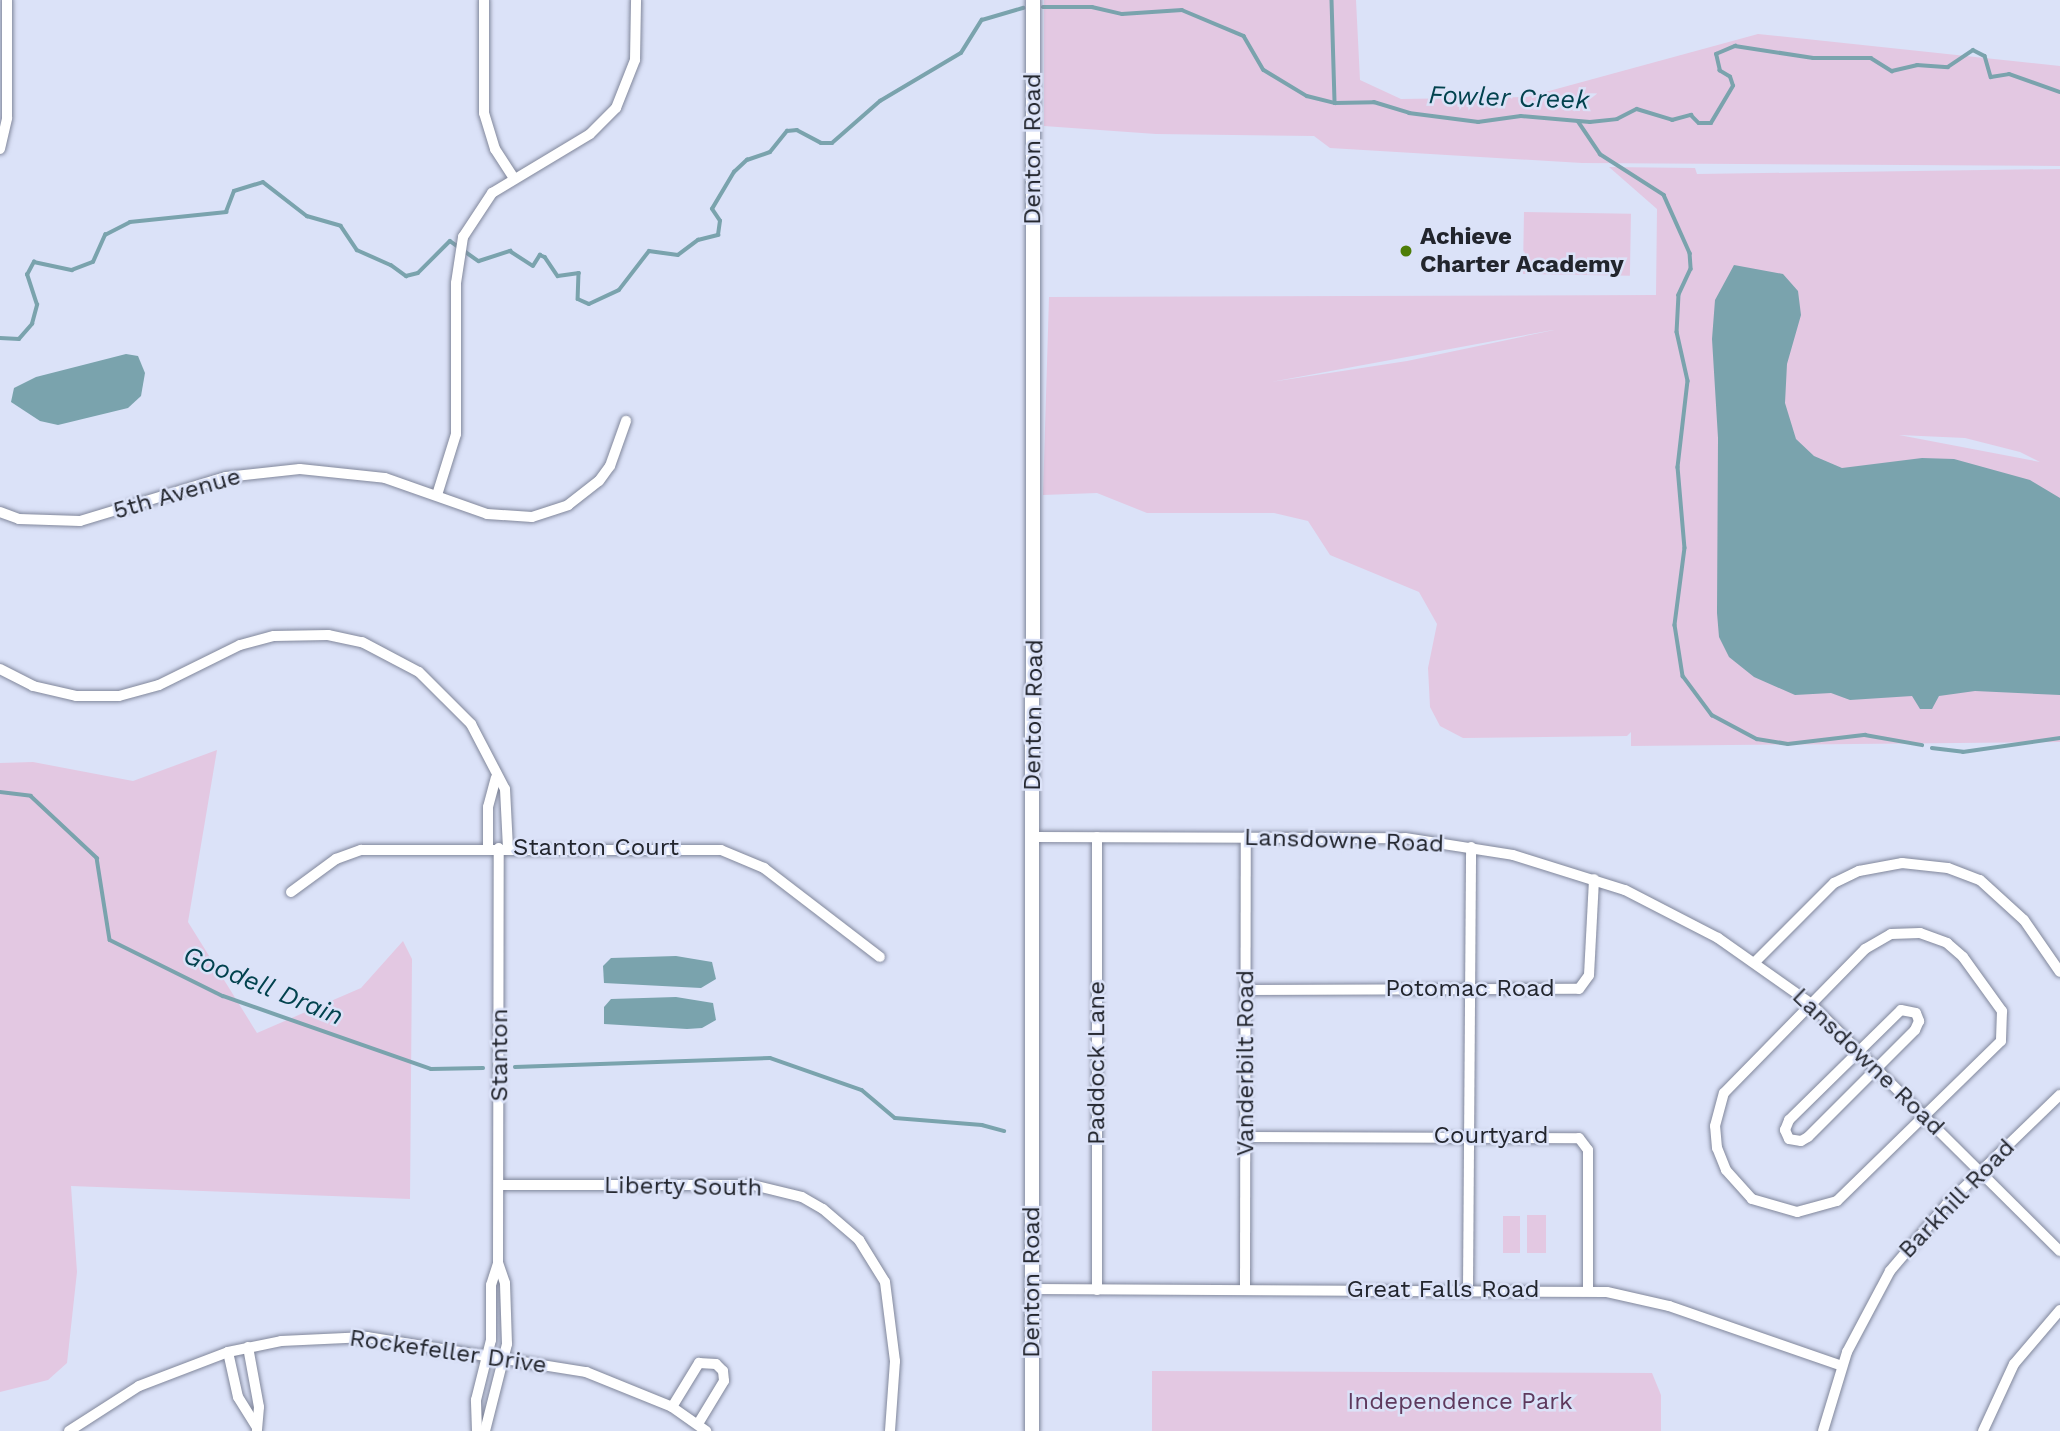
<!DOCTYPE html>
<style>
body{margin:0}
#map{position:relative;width:2060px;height:1431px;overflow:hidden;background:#dbe2f8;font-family:"Work Sans",sans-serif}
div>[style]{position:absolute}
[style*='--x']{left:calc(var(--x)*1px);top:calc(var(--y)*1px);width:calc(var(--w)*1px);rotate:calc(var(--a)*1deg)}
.green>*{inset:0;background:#e3c8e2;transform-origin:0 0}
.water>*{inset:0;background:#7aa3ad}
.stream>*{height:3.5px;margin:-1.75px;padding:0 1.75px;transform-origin:1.75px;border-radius:1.75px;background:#7aa3ad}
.roads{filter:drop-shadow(0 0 2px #81879b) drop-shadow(0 0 2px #81879b)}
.minor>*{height:10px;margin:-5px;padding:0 5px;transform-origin:5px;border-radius:5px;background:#fff}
.tertiary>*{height:14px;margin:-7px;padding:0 7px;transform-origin:7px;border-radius:7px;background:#fff}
.dots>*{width:19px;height:19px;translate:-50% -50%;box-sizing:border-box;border:4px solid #dbe2f8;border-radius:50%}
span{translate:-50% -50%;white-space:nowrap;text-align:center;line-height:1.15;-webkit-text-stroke:5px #dbe2f8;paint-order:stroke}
.street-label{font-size:24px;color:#22252d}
.poi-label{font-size:24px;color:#22252d;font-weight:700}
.left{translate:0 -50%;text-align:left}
.park-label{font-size:24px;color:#5e395d}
.water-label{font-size:26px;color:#02424e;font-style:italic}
</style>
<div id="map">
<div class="green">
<i style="clip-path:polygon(1044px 0,1356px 0,1360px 80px,1401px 99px,1527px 97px,1758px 34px,2060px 66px,2060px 166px,1582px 163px,1330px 148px,1314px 136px,1156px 134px,1044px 126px)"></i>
<i style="clip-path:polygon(evenodd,1609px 167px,1695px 168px,1697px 174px,2060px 169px,2060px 742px,1631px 746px,1631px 732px,1627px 736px,1463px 738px,1440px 726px,1430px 707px,1428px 668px,1437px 624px,1419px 592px,1330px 555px,1308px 521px,1274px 513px,1147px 513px,1097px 493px,1043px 495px,1049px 297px,1656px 295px,1657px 209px,1609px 167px,1554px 330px,1407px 361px,1271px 382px,1553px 330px,1554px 330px,1609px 167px,1899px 435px,1965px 438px,2020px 452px,2040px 462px,1899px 435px)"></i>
<i style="left:1524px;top:212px;width:107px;height:62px;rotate:1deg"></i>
<i style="clip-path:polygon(217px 750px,188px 922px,257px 1033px,361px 988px,403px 941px,412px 959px,410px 1199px,71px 1186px,77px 1272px,67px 1363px,48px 1380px,0 1392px,0 763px,33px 762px,133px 781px)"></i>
<i style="left:1527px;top:1215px;width:19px;height:38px"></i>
<i style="left:1503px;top:1216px;width:17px;height:37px"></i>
<i style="clip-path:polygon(1152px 1371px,1652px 1373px,1661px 1395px,1661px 1431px,1152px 1431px)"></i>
</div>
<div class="water">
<i style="clip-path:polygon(1734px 265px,1783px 274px,1798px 291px,1801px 315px,1787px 364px,1785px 403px,1796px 439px,1814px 456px,1842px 468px,1922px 458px,1954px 459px,2030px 480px,2060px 498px,2060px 695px,1975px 691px,1939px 696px,1932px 709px,1920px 709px,1912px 696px,1850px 700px,1831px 693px,1795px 695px,1754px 677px,1729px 657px,1719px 637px,1717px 613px,1718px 438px,1712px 339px,1715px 300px)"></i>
<i style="clip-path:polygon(126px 354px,138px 356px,145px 373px,141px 396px,128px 408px,58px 425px,40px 421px,11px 402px,14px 388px,36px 377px)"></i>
<i style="clip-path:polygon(676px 956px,712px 962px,716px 979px,701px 988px,604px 983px,603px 966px,611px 958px)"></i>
<i style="clip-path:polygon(676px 997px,713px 1003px,716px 1020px,702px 1028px,687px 1029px,604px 1024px,604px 1007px,611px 999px)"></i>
</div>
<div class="stream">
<i style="--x:1332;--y:0;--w:103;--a:88.3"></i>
<i style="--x:1043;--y:7;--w:49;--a:0"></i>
<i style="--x:1092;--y:7;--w:31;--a:13"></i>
<i style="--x:1122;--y:14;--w:60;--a:-3.8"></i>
<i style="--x:1182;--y:10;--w:67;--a:22.8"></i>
<i style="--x:1244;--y:36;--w:39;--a:60"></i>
<i style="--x:1264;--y:70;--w:50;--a:31.2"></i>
<i style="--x:1307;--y:96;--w:29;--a:14"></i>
<i style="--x:1335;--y:103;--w:39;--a:-1"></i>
<i style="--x:1374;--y:102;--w:37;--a:17"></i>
<i style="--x:1409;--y:113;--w:70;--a:7.4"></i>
<i style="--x:1478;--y:122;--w:43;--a:-7.9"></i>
<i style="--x:1521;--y:116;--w:69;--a:5"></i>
<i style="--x:1590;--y:122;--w:27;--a:-6"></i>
<i style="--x:1617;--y:119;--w:22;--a:-27"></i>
<i style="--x:1637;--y:109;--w:37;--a:17"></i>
<i style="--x:1672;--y:120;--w:20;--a:-15"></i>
<i style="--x:1691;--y:115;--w:11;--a:45"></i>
<i style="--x:1699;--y:123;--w:12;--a:0"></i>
<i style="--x:1711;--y:123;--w:43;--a:-59.3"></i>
<i style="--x:1733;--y:86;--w:9;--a:-108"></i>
<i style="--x:1730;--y:77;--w:12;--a:-149"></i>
<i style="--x:1720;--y:71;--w:17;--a:-103"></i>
<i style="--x:1716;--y:54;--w:21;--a:-23"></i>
<i style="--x:1735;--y:46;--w:79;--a:8.7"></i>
<i style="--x:1813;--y:58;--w:58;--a:0"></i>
<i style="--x:1871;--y:58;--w:25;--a:32"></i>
<i style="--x:1892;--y:71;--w:26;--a:-13"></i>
<i style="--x:1917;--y:65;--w:31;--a:4"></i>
<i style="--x:1948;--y:67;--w:30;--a:-34"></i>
<i style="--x:1973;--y:50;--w:13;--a:27"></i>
<i style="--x:1985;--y:56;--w:22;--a:74"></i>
<i style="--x:1991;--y:77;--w:18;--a:-9"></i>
<i style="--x:2009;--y:74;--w:54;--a:19.4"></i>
<i style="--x:1578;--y:121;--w:40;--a:56"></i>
<i style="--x:1600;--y:154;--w:76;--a:32.6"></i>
<i style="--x:1664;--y:195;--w:64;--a:65.9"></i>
<i style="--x:1690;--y:253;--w:16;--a:86"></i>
<i style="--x:1691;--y:269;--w:29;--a:115"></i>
<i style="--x:1679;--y:295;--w:37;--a:93"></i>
<i style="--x:1677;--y:332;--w:50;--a:77.3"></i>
<i style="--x:1688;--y:381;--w:87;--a:96.6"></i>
<i style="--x:1678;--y:467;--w:81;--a:85.1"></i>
<i style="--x:1685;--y:548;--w:78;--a:97.4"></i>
<i style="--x:1675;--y:625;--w:52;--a:81.1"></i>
<i style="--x:1683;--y:676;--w:49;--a:53.4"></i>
<i style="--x:1712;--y:715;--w:51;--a:28.1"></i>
<i style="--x:1757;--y:739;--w:31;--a:9"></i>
<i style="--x:1788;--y:744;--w:78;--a:-6.7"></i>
<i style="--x:1865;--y:735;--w:58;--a:10"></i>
<i style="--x:0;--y:338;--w:19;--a:3"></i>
<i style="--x:19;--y:339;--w:20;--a:-49"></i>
<i style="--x:32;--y:324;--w:20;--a:-75"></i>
<i style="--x:37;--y:305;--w:32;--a:-108"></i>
<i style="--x:27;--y:275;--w:15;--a:-62"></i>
<i style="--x:34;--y:262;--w:39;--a:12"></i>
<i style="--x:72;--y:270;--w:22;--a:-21"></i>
<i style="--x:93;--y:262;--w:30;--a:-66"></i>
<i style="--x:105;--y:235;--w:28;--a:-27"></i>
<i style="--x:130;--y:222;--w:97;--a:-5.9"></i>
<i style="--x:226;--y:212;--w:22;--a:-69"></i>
<i style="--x:234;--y:191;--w:30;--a:-17"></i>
<i style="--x:263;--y:182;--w:56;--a:37.7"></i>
<i style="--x:307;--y:216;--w:35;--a:16"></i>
<i style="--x:341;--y:226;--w:29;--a:56"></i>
<i style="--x:357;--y:250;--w:37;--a:24"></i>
<i style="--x:391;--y:265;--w:19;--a:36"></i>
<i style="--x:406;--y:276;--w:12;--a:-14"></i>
<i style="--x:418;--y:273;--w:45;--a:-45"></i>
<i style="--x:450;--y:241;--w:35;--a:35"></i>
<i style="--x:479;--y:261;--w:33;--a:-18"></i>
<i style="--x:510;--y:251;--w:27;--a:33"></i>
<i style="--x:533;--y:266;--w:13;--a:-58"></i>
<i style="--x:540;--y:255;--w:5;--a:22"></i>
<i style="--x:545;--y:257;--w:23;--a:56"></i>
<i style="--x:558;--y:276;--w:21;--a:-8"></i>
<i style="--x:579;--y:273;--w:26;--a:92"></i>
<i style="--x:578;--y:299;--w:12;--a:24"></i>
<i style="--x:589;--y:304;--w:33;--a:-25"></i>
<i style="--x:619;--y:290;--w:49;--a:-52.4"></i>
<i style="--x:649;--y:251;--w:29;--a:8"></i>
<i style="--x:678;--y:255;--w:25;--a:-37"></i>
<i style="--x:698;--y:240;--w:21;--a:-14"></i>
<i style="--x:718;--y:235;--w:14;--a:-82"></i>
<i style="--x:720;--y:221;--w:14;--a:-124"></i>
<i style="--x:712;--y:209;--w:43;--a:-59.3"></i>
<i style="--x:734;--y:172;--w:18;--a:-43"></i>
<i style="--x:747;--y:160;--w:24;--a:-19"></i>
<i style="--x:770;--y:152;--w:27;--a:-51"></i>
<i style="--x:787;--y:131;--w:10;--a:-6"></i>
<i style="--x:797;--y:130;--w:27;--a:28"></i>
<i style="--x:821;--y:143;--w:11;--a:0"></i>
<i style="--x:832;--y:143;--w:64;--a:-41.2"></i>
<i style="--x:880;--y:101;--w:94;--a:-30.7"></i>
<i style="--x:961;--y:53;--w:39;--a:-58"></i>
<i style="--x:982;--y:20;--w:43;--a:-16.3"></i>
<i style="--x:1932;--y:748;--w:31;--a:7"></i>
<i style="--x:1963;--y:752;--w:98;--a:-8.2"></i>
<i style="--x:0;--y:792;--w:31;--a:7"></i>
<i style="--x:31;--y:796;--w:91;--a:43.2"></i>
<i style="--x:97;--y:858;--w:83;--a:81"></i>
<i style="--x:110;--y:940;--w:126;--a:26.4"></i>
<i style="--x:223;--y:996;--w:220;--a:19.3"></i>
<i style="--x:431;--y:1069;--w:52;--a:-1.1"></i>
<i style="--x:515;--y:1067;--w:255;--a:-2"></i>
<i style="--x:770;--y:1058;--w:97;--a:19.2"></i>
<i style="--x:862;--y:1090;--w:43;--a:40.3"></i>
<i style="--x:895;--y:1118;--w:87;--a:4.6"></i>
<i style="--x:982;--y:1125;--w:23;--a:15"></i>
</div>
<div class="roads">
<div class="minor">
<i style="--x:484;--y:0;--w:113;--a:90"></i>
<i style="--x:484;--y:113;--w:38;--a:73"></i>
<i style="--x:495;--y:149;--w:33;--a:57"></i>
<i style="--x:0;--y:149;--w:32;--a:-77"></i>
<i style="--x:7;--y:118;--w:118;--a:-90"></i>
<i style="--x:437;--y:495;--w:64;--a:-72.7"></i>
<i style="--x:456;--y:434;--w:151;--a:-90"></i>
<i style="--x:456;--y:283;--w:47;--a:-81.3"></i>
<i style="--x:463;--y:237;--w:53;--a:-56.6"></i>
<i style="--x:492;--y:193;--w:114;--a:-31"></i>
<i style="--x:590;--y:134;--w:37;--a:-45"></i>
<i style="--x:616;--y:108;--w:52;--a:-68.4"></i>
<i style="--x:635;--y:60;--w:60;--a:-89"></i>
<i style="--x:0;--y:512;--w:20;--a:20"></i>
<i style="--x:19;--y:519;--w:61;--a:1.9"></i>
<i style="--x:80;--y:521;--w:152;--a:-16.8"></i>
<i style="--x:226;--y:477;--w:74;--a:-6.2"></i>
<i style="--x:300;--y:469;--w:85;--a:6"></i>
<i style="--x:385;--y:478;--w:108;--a:19.4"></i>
<i style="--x:487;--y:514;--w:45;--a:3.8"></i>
<i style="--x:532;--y:517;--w:38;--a:-18"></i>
<i style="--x:568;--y:505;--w:39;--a:-38"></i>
<i style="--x:599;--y:481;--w:19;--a:-54"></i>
<i style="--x:610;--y:466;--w:48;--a:-70.4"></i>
<i style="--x:0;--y:669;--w:37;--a:27"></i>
<i style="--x:33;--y:686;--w:44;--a:13.1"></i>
<i style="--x:76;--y:696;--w:43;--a:0"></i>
<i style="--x:119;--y:696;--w:41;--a:-15.4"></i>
<i style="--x:159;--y:685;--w:90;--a:-26.3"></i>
<i style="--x:240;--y:645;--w:35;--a:-15"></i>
<i style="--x:274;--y:636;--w:54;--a:-1.1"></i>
<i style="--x:328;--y:635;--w:35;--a:12"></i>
<i style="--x:362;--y:642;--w:64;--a:27.8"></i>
<i style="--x:419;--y:672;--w:74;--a:45"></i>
<i style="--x:471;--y:724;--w:73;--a:62.4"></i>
<i style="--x:505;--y:789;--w:59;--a:87.1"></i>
<i style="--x:1033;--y:837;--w:372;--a:0.2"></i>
<i style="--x:1405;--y:838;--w:109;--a:8.9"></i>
<i style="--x:1513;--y:855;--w:117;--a:17.4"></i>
<i style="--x:1625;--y:890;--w:105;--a:27.3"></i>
<i style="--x:1718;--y:938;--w:113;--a:35.2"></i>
<i style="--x:1810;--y:1003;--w:352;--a:44.8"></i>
<i style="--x:488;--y:848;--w:41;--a:-90"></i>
<i style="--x:488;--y:807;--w:30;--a:-75"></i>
<i style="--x:291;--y:892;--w:56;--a:-36.3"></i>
<i style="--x:336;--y:859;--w:27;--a:-20"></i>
<i style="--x:361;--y:850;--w:360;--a:0"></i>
<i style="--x:721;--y:850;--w:47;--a:22.7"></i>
<i style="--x:764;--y:868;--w:146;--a:37.5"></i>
<i style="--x:1920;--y:933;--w:29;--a:20"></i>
<i style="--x:1947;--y:943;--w:21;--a:41"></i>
<i style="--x:1963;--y:957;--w:67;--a:54.2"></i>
<i style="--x:2002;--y:1011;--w:30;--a:92"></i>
<i style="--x:2001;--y:1041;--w:229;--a:135.7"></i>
<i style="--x:1837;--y:1201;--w:41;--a:164.6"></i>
<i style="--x:1797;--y:1212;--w:47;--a:-163.9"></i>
<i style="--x:1752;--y:1199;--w:39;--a:-132"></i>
<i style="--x:1726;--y:1170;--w:24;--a:-112"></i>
<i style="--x:1717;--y:1148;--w:22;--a:-95"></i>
<i style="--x:1715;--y:1126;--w:34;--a:-75"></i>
<i style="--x:1724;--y:1093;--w:202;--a:-45.6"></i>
<i style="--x:1865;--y:949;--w:30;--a:-30"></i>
<i style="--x:1891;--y:934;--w:29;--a:-2"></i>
<i style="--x:1755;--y:962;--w:112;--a:-45"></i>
<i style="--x:1834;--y:883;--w:28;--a:-26"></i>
<i style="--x:1859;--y:871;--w:44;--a:-10.5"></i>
<i style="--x:1902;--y:863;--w:46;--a:6.2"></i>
<i style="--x:1948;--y:868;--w:34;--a:21"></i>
<i style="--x:1980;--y:880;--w:59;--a:42.3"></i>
<i style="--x:2024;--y:920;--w:63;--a:55.3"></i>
<i style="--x:1247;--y:990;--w:332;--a:-0.2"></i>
<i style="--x:1579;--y:989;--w:17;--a:-54"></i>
<i style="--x:1589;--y:975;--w:96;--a:-87"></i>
<i style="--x:1901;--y:1010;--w:15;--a:11"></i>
<i style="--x:1916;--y:1013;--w:9;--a:69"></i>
<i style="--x:1919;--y:1021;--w:10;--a:114"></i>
<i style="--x:1915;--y:1030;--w:151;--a:135"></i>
<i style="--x:1808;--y:1137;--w:8;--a:150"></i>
<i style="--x:1801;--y:1141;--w:12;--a:-171"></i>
<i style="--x:1789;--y:1139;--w:10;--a:-114"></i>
<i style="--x:1785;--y:1130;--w:11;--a:-68"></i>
<i style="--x:1789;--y:1120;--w:157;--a:-44.5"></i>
<i style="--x:1247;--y:1137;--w:332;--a:0.2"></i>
<i style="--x:1579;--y:1138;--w:15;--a:53"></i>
<i style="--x:1588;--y:1150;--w:140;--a:90"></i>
<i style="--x:500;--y:1185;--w:253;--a:0"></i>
<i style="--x:753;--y:1185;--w:50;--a:13.8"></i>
<i style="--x:802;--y:1197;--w:24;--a:30"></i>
<i style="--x:823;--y:1209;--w:48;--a:40.7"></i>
<i style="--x:859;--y:1240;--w:49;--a:58.2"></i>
<i style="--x:885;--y:1282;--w:80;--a:82.8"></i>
<i style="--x:895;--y:1361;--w:70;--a:94.1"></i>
<i style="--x:1032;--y:1289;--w:575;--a:0.3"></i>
<i style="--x:1607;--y:1292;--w:64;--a:12.7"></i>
<i style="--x:1669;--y:1306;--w:183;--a:19.1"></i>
<i style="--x:1097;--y:1290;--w:453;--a:-90"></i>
<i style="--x:1245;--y:1290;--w:453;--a:-89.9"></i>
<i style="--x:1468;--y:1290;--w:443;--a:-89.6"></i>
<i style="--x:248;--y:1347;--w:61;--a:79.6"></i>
<i style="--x:259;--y:1407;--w:24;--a:95"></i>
<i style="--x:228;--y:1352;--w:46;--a:77.5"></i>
<i style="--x:238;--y:1397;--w:36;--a:58"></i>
<i style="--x:672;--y:1407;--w:52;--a:-58.5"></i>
<i style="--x:699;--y:1363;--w:17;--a:3"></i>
<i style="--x:716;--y:1364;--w:10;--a:45"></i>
<i style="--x:723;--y:1371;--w:10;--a:84"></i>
<i style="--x:724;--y:1381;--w:50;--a:121.2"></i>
<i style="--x:69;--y:1431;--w:83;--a:-32.7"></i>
<i style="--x:139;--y:1386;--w:95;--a:-20.9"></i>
<i style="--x:228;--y:1352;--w:54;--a:-11.7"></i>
<i style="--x:281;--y:1341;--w:86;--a:-2.7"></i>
<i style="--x:367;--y:1337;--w:222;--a:9.1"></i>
<i style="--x:586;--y:1372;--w:93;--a:22.1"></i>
<i style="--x:672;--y:1407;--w:42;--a:35.2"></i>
<i style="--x:477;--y:1431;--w:31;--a:-92"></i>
<i style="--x:476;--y:1400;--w:62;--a:-76"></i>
<i style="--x:491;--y:1340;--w:55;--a:-90"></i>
<i style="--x:491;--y:1285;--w:23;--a:-72"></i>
<i style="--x:498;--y:1263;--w:415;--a:-89.9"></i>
<i style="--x:485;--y:1431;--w:90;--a:-75.8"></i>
<i style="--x:507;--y:1344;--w:61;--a:-91.9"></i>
<i style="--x:505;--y:1283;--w:21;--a:-109"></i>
<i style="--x:1823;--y:1431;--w:83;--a:-73.1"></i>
<i style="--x:1847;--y:1352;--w:92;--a:-62"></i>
<i style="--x:1890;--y:1271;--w:88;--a:-49.6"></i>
<i style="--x:1947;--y:1204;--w:157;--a:-44"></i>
<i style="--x:1983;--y:1431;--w:74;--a:-65.2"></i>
<i style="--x:2014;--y:1364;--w:71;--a:-49.6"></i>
</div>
<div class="tertiary">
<i style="--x:1032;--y:1431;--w:1431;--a:-89.96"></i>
</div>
</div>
<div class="dots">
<i style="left:1406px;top:251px;background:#4d7d07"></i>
</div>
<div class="street-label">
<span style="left:1033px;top:149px;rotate:-90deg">Denton Road</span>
<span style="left:177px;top:494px;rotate:-16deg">5th Avenue</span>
<span style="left:1034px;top:715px;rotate:-89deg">Denton Road</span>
<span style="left:1344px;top:841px;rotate:2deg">Lansdowne Road</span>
<span style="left:596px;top:848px">Stanton Court</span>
<span style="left:1470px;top:989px">Potomac Road</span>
<span style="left:500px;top:1055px;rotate:-90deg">Stanton</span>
<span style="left:1868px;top:1062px;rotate:44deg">Lansdowne Road</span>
<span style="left:1097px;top:1063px;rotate:-90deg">Paddock Lane</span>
<span style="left:1246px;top:1063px;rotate:-90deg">Vanderbilt Road</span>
<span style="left:1491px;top:1136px">Courtyard</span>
<span style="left:683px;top:1187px;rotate:1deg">Liberty South</span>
<span style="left:1957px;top:1199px;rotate:-46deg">Barkhill Road</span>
<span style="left:1032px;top:1282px;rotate:-90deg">Denton Road</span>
<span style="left:1443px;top:1290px">Great Falls Road</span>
<span style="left:448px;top:1352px;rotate:8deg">Rockefeller Drive</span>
</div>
<div class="poi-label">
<span class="left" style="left:1420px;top:251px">Achieve<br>Charter Academy</span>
</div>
<div class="park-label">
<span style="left:1460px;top:1402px">Independence Park</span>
</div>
<div class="water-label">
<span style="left:1509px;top:98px;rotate:2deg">Fowler Creek</span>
<span style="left:263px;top:986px;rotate:22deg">Goodell Drain</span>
</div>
</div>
